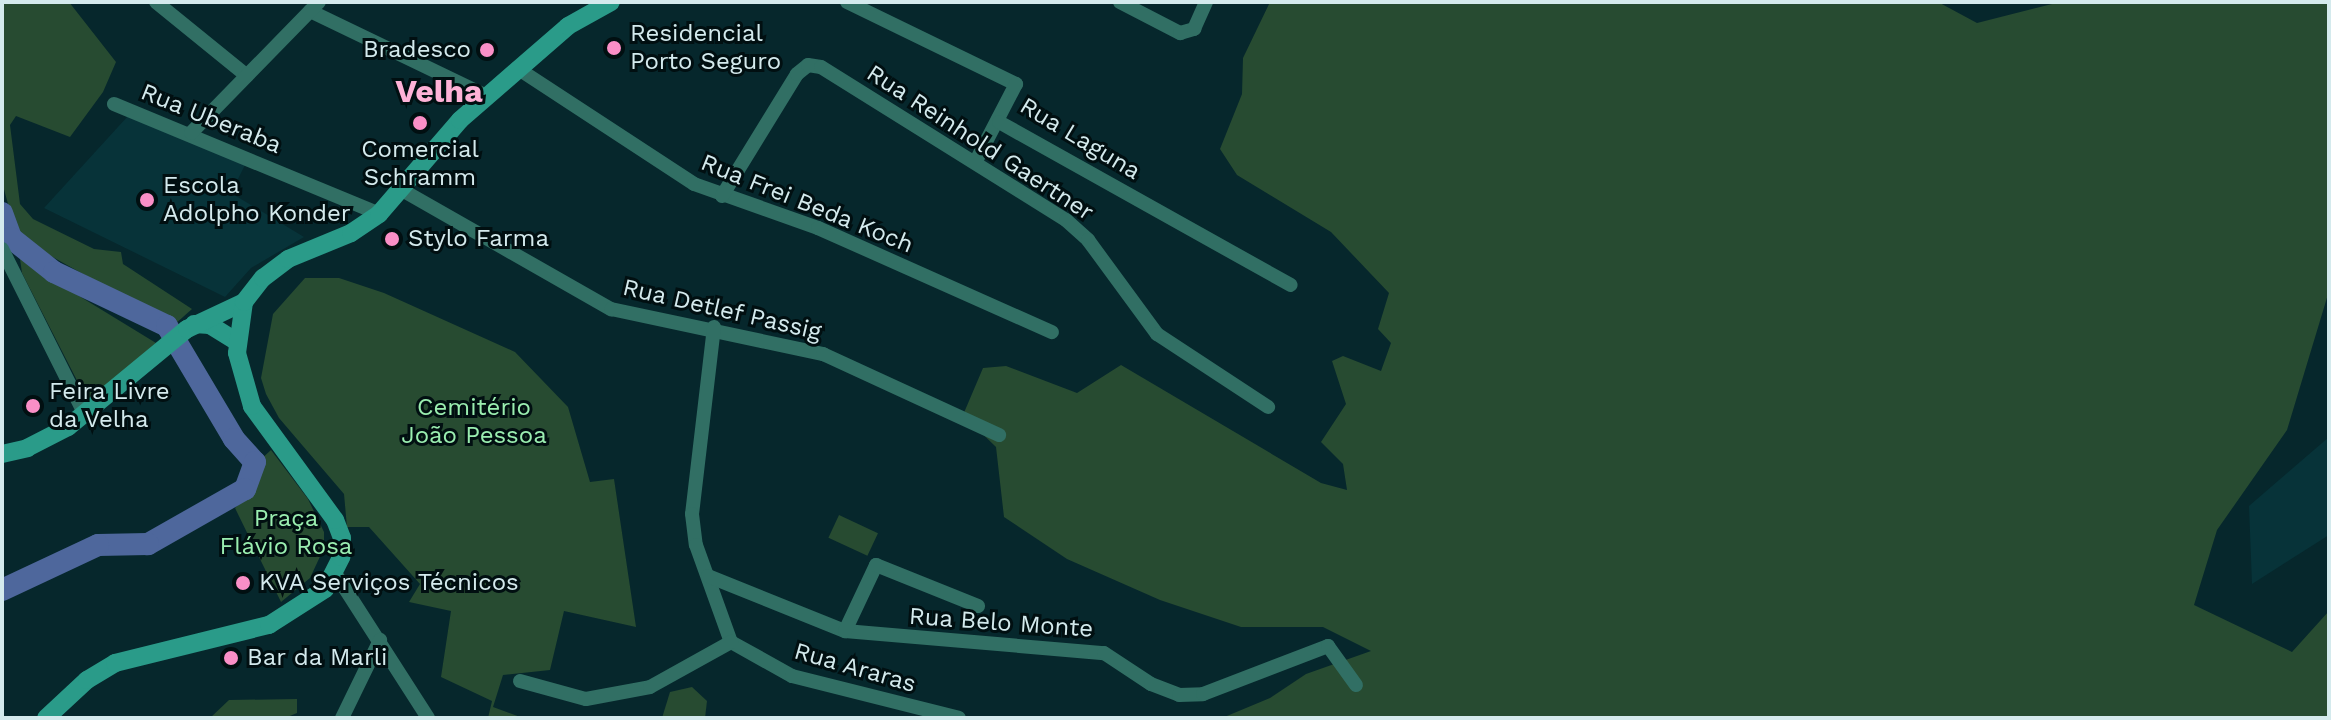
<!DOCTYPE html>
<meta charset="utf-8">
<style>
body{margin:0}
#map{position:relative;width:2331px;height:720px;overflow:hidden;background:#06272c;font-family:"Work Sans",sans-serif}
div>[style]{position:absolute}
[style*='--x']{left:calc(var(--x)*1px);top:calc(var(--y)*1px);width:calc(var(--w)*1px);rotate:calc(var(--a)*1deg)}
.built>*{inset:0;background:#073339}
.green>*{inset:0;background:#274b31;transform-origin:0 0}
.river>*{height:22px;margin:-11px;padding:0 11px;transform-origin:11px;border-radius:11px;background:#4e679c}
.street>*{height:14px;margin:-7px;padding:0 7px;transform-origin:7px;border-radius:7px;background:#316f64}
.secondary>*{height:18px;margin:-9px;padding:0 9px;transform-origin:9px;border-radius:9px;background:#2a9b89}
.dots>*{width:22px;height:22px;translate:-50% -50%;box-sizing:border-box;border:4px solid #010f11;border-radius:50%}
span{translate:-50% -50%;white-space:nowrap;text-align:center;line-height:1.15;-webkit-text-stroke:6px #010f11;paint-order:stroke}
.poi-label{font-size:24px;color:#d4eaed}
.left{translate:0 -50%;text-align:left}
.right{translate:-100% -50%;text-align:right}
.street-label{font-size:24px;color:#d4eaed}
.park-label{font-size:24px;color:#9aeeb0}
.district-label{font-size:32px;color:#feb2d7;font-weight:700}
.frame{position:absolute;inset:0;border:4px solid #d4eaed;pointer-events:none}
</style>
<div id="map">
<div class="built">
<i style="clip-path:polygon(128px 116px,245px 165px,231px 193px,304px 237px,251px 268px,225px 297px,44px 208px)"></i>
<i style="clip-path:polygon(2329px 437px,2329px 535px,2252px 584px,2249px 506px)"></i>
</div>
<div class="green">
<i style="clip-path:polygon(2px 2px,69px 2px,116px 62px,103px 92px,70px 137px,16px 116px,10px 125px,20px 204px,33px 219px,94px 249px,121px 252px,123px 264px,192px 309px,174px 325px,17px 237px,2px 182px)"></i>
<i style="clip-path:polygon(1270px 2px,1938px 2px,1977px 23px,2060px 2px,2329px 2px,2329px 291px,2287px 430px,2217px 530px,2194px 605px,2292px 652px,2329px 611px,2329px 718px,1222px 718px,1270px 698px,1306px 674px,1371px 651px,1323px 627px,1241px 627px,1160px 600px,1067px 559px,1004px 517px,996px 447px,963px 415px,983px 368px,1006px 366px,1077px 393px,1121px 365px,1321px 483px,1347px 490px,1343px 464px,1321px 442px,1346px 404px,1332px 361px,1343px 356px,1381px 371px,1391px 343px,1378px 329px,1389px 293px,1331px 232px,1237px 175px,1220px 149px,1242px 94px,1243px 58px)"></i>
<i style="clip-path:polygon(19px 252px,66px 288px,156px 343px,88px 402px,22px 273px)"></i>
<i style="clip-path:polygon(305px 278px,339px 278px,384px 293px,515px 352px,568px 407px,590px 482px,614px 479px,636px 627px,564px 611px,550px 670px,503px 675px,493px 707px,523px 718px,488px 718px,492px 701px,441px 677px,451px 611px,409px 602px,420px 584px,369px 527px,347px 527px,344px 494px,279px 418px,266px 394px,261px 378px,273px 314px)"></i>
<i style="clip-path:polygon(271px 450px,308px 499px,324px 532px,324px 548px,310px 578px,281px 602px,235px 508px,255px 487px,259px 461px)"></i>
<i style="left:839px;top:515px;width:43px;height:25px;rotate:25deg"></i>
<i style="clip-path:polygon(692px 687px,707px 701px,705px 718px,662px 718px,670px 692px)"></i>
<i style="clip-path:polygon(297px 699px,297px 713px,285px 718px,210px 718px,229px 700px)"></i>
</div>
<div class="river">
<i style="--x:2;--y:213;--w:27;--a:70"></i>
<i style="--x:11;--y:238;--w:55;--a:38.3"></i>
<i style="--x:54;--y:272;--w:125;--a:25.5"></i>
<i style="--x:167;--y:326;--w:131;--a:59.3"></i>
<i style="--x:234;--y:439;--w:31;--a:48"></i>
<i style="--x:255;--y:462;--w:29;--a:110"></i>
<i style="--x:245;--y:489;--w:112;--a:150.4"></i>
<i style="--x:148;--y:544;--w:50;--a:178.9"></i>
<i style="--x:98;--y:545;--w:106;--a:154.9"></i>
</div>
<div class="street">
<i style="--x:156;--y:2;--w:117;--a:39.1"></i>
<i style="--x:847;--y:2;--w:188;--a:25.9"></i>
<i style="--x:1016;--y:84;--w:87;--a:117.5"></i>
<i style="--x:1120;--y:2;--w:68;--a:27.3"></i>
<i style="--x:1180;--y:33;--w:15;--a:-16"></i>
<i style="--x:1194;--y:29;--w:30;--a:-66"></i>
<i style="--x:310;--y:11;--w:196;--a:25.7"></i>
<i style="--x:517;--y:68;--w:212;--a:33.2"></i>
<i style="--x:694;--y:184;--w:132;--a:19.5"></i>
<i style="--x:818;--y:228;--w:256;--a:24"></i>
<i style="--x:114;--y:104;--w:287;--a:22.5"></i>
<i style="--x:999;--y:122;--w:334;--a:29.2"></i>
<i style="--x:191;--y:133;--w:183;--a:-45.7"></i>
<i style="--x:402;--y:190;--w:241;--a:29.7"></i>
<i style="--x:611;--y:309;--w:217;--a:12"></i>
<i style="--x:823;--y:354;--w:194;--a:24.7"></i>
<i style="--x:722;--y:196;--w:143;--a:-58.4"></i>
<i style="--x:797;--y:74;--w:14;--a:-39"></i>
<i style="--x:808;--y:65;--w:13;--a:9"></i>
<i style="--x:821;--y:67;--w:289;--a:32"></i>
<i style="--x:1066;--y:220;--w:30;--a:42"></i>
<i style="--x:1088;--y:240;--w:117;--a:53.7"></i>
<i style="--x:1157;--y:334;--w:133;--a:33.3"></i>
<i style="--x:2;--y:249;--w:186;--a:63.4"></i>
<i style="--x:714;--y:327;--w:188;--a:96.7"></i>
<i style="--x:692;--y:514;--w:31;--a:83"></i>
<i style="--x:696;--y:545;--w:103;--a:70.2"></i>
<i style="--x:731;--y:642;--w:70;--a:29.1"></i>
<i style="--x:792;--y:676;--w:172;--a:14.1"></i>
<i style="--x:335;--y:573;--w:172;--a:57.3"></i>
<i style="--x:708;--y:576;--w:148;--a:21.9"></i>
<i style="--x:845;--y:631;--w:260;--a:4.9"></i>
<i style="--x:1104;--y:653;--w:56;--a:33.4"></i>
<i style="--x:1151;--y:684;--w:30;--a:21"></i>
<i style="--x:1179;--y:695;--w:24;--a:-2"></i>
<i style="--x:1203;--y:694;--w:134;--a:-21"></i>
<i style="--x:1328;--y:646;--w:48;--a:54.3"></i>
<i style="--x:845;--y:631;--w:73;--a:-64.8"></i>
<i style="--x:876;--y:565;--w:110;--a:21.9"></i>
<i style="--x:520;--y:681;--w:68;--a:15.3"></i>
<i style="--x:586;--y:699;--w:65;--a:-10.6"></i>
<i style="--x:650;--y:687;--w:93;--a:-29.1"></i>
<i style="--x:342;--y:718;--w:87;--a:-64"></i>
</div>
<div class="secondary">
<i style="--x:194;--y:324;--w:16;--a:4"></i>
<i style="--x:210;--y:325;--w:31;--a:32"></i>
<i style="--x:2;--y:454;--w:26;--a:-13"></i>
<i style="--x:27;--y:448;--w:46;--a:-27.1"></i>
<i style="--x:68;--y:427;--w:154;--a:-39.5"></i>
<i style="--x:187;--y:329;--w:63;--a:-25.3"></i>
<i style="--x:46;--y:718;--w:56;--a:-42.8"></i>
<i style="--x:87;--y:680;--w:33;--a:-31"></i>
<i style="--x:115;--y:663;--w:159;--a:-13.9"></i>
<i style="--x:269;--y:625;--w:67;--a:-32.7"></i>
<i style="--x:325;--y:589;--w:36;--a:-63"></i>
<i style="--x:341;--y:557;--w:19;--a:-87"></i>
<i style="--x:342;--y:538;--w:19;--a:-111"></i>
<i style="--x:335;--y:520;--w:141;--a:-126.1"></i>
<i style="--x:252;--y:406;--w:55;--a:-105.8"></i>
<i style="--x:237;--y:353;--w:51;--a:-82.2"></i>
<i style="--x:244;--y:302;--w:31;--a:-52"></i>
<i style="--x:263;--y:278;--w:31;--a:-37"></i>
<i style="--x:288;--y:259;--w:68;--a:-22.4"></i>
<i style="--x:351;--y:233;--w:34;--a:-34"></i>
<i style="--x:379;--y:214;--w:124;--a:-49.2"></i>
<i style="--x:460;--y:120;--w:143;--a:-41"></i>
<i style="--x:568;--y:26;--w:49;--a:-29.2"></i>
</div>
<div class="dots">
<i style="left:614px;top:48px;background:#fa8fc7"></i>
<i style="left:487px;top:50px;background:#fa8fc7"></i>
<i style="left:420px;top:123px;background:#fa8fc7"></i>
<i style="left:147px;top:200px;background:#fa8fc7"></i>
<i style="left:392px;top:239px;background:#fa8fc7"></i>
<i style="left:33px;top:406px;background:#fa8fc7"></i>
<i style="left:243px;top:583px;background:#fa8fc7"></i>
<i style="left:231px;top:658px;background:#fa8fc7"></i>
</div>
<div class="poi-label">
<span class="left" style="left:630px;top:48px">Residencial<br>Porto Seguro</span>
<span class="right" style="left:471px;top:50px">Bradesco</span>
<span style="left:420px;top:164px">Comercial<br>Schramm</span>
<span class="left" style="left:163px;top:200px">Escola<br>Adolpho Konder</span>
<span class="left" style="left:408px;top:239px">Stylo Farma</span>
<span class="left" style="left:49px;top:406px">Feira Livre<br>da Velha</span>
<span class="left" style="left:259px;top:583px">KVA Serviços Técnicos</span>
<span class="left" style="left:247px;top:658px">Bar da Marli</span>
</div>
<div class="street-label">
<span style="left:211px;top:119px;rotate:22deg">Rua Uberaba</span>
<span style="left:1080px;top:139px;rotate:31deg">Rua Laguna</span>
<span style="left:980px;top:143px;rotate:33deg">Rua Reinhold Gaertner</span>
<span style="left:807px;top:204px;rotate:22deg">Rua Frei Beda Koch</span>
<span style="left:722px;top:310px;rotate:13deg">Rua Detlef Passig</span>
<span style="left:1001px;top:623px;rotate:4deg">Rua Belo Monte</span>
<span style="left:855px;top:668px;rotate:16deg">Rua Araras</span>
</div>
<div class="park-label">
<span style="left:474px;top:422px">Cemitério<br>João Pessoa</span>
<span style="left:286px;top:533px">Praça<br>Flávio Rosa</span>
</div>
<div class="district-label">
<span style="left:439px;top:91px">Velha</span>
</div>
<div class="frame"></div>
</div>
